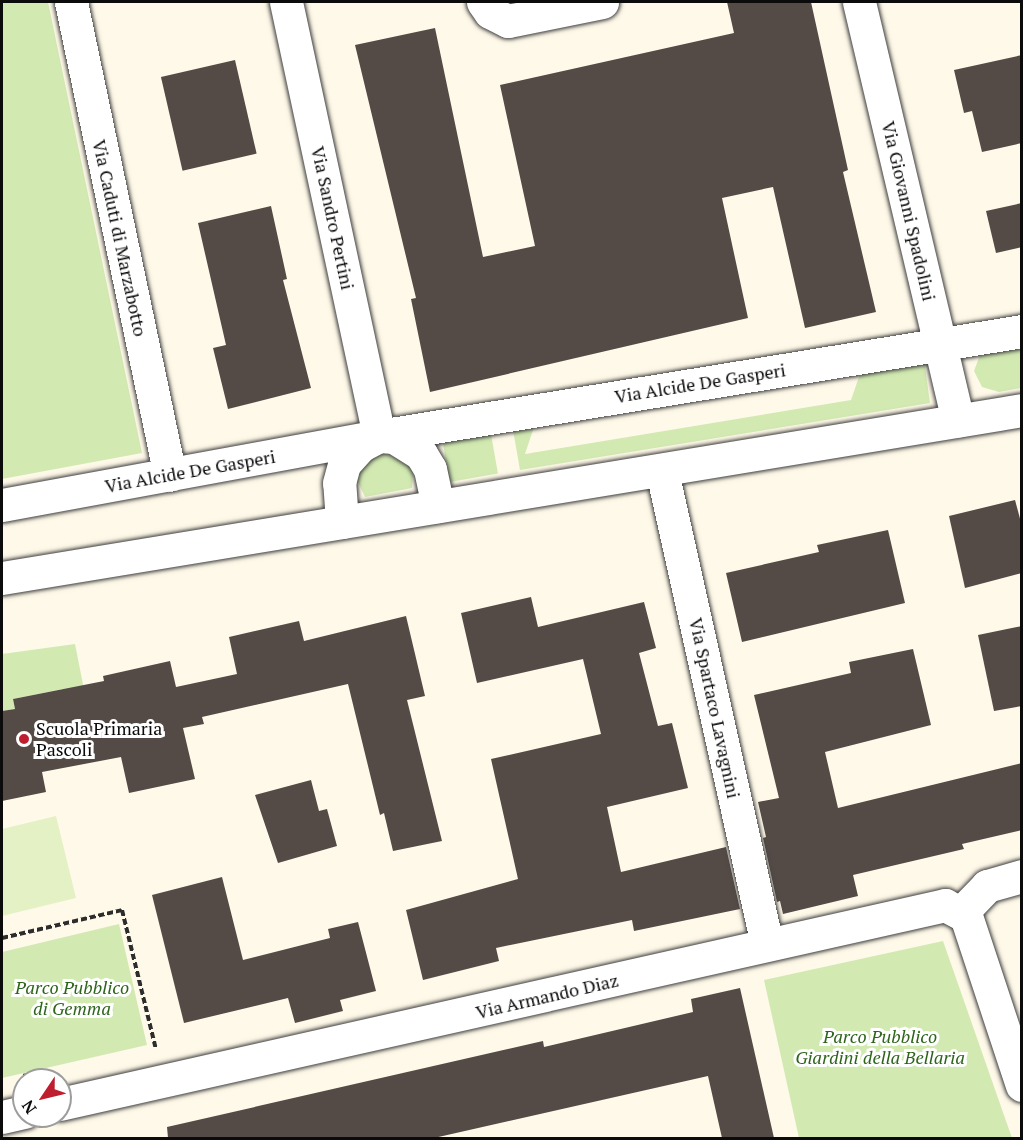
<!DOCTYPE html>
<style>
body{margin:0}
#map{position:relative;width:1023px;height:1140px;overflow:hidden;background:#fff9e9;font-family:"PT Serif",serif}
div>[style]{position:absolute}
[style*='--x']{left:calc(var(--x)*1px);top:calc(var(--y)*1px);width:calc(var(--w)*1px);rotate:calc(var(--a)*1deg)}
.green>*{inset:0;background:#d2eab2;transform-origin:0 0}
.pitch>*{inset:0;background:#e4f1c4}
.building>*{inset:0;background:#544b47;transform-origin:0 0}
.path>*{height:4px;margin-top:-2px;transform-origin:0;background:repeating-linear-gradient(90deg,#2d2d2d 0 6px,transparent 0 9px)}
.roads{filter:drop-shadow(0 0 2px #3e3e3e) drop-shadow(0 0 2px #3e3e3e)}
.minor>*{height:33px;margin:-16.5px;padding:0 16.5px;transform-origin:16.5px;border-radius:16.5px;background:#fff}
.dots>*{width:16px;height:16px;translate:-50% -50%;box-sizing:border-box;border:3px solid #fff;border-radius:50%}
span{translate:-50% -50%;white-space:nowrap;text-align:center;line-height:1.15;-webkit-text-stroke:6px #fff;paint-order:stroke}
.street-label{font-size:18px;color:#0b0b0b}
.poi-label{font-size:18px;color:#0b0b0b}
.left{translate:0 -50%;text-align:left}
.park-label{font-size:18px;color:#2d641a;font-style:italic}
.frame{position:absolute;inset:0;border:3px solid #0b0b0b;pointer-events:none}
.north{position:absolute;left:12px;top:1068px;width:60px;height:60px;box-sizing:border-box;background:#fff;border:2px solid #9d9d9d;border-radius:50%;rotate:235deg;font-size:16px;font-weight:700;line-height:24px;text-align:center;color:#0b0b0b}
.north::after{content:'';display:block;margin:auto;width:21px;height:27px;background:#bf1e2e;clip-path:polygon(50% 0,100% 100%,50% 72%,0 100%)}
</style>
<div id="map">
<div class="green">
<i style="clip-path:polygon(2px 2px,48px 2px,142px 453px,2px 479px)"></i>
<i style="clip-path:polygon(1021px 347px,1021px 388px,999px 392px,982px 387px,974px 371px,980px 355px)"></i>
<i style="clip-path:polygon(924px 360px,930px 403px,520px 470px,513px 430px,534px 427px,525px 454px,851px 400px,861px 371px)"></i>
<i style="left:491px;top:434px;width:40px;height:49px;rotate:80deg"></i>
<i style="clip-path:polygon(382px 453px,407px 461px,413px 472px,412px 488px,365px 497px,357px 480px,361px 466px,370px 456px)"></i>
<i style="clip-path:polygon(75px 644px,98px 760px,78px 765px,63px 689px,13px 699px,15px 709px,2px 711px,2px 654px)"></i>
<i style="clip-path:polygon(119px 924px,147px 1045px,2px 1078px,2px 952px)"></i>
<i style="clip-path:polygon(943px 941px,1012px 1138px,799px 1138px,764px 980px)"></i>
</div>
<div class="pitch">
<i style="clip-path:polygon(56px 816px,76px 898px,2px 916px,2px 829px)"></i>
</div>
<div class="building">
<i style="clip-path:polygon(727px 2px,811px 2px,848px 170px,843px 172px,876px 312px,805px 328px,773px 187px,722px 198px,748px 318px,430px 392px,411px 299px,416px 298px,355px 45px,435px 28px,483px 257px,535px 246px,500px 85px,734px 33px)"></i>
<i style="clip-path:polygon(1022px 55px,1022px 143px,982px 152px,972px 111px,964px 113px,954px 70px)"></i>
<i style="left:235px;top:60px;width:96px;height:76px;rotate:77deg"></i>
<i style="clip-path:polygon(1022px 203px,1022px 247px,996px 253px,986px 211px)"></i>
<i style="clip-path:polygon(271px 206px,287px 279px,283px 280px,311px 388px,228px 409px,213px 348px,226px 345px,198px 223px)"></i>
<i style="clip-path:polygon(1015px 500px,1022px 526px,1022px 573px,965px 588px,949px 516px)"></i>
<i style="clip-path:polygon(888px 530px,905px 603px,742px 642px,726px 573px,819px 552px,817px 545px)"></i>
<i style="clip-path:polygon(531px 597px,538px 627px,644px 602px,656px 648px,639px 653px,658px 726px,672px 723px,688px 788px,607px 807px,621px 872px,726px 847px,740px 909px,634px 931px,632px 920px,496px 948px,499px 961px,423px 980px,406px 910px,518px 879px,491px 759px,601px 734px,583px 659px,477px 683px,461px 613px)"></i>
<i style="clip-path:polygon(406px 616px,425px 696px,407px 700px,442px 841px,393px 851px,384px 813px,380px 815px,348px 684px,202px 717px,204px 724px,183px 728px,195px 779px,129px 793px,121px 757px,42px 772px,46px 792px,2px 801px,2px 711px,15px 709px,13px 699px,104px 681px,103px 676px,170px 661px,176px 687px,237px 674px,229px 637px,299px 621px,304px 641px)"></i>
<i style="clip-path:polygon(1022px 626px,1022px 706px,994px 711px,978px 635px)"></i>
<i style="clip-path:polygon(913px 649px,931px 725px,825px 752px,838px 808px,1022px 763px,1022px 830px,962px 844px,964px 849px,853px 875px,858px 896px,783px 914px,780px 901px,777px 902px,763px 838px,766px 837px,758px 802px,779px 798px,754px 695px,851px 673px,849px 662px)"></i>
<i style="clip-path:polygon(311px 780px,319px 811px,327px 809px,337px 846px,278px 863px,255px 795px)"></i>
<i style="clip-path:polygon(222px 877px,243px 960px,330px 938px,328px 929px,358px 922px,376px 991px,340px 1000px,343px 1011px,295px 1023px,288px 998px,184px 1023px,152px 895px)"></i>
<i style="clip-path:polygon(740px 988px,774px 1138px,722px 1138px,708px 1076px,434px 1138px,168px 1138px,167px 1127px,543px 1041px,544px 1047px,693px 1012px,691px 999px)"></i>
</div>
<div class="path">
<i style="--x:2;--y:938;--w:123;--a:-13.1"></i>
<i style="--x:122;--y:910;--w:143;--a:76.3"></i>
<i style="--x:23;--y:1076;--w:23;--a:-13"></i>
</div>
<div class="roads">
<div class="minor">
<i style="--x:71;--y:2;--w:483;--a:78.2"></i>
<i style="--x:286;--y:2;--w:444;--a:77.9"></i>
<i style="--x:483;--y:2;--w:12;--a:55"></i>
<i style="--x:490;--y:12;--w:20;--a:27"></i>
<i style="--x:508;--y:21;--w:96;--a:-11.4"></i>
<i style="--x:859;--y:2;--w:430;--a:76.7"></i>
<i style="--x:662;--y:471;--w:485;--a:77.5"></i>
<i style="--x:2;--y:505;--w:383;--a:-10.4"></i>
<i style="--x:379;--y:436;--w:652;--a:-9.27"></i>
<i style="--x:342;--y:522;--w:39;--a:-94"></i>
<i style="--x:339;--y:483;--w:20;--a:-75"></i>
<i style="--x:344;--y:464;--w:24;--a:-48"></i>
<i style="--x:360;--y:446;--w:21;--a:-28"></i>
<i style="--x:379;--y:436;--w:15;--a:4"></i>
<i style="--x:394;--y:437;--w:32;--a:32"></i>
<i style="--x:421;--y:454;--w:17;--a:59"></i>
<i style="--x:430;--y:469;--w:38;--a:78"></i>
<i style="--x:2;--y:578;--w:1034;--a:-9.35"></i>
<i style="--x:962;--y:912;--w:36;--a:-46"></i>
<i style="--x:987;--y:886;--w:36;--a:-16"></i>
<i style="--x:60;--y:1104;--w:907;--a:-12.67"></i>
<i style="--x:945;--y:905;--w:24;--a:28"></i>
<i style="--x:966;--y:916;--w:178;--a:71.7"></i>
<i style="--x:2;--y:1117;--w:23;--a:-13"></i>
</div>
</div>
<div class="dots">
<i style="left:24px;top:739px;background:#bf1e2e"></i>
</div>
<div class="street-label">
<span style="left:909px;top:211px;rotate:77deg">Via Giovanni Spadolini</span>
<span style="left:333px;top:218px;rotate:78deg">Via Sandro Pertini</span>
<span style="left:120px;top:238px;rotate:78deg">Via Caduti di Marzabotto</span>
<span style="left:700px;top:383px;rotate:-9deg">Via Alcide De Gasperi</span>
<span style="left:190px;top:471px;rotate:-10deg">Via Alcide De Gasperi</span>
<span style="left:715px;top:708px;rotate:78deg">Via Spartaco Lavagnini</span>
<span style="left:547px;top:996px;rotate:-13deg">Via Armando Diaz</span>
</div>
<div class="poi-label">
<span class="left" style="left:36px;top:739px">Scuola Primaria<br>Pascoli</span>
</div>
<div class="park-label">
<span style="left:72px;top:998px">Parco Pubblico<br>di Gemma</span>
<span style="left:880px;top:1047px">Parco Pubblico<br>Giardini della Bellaria</span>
</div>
<div class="frame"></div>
<div class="north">N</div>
</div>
